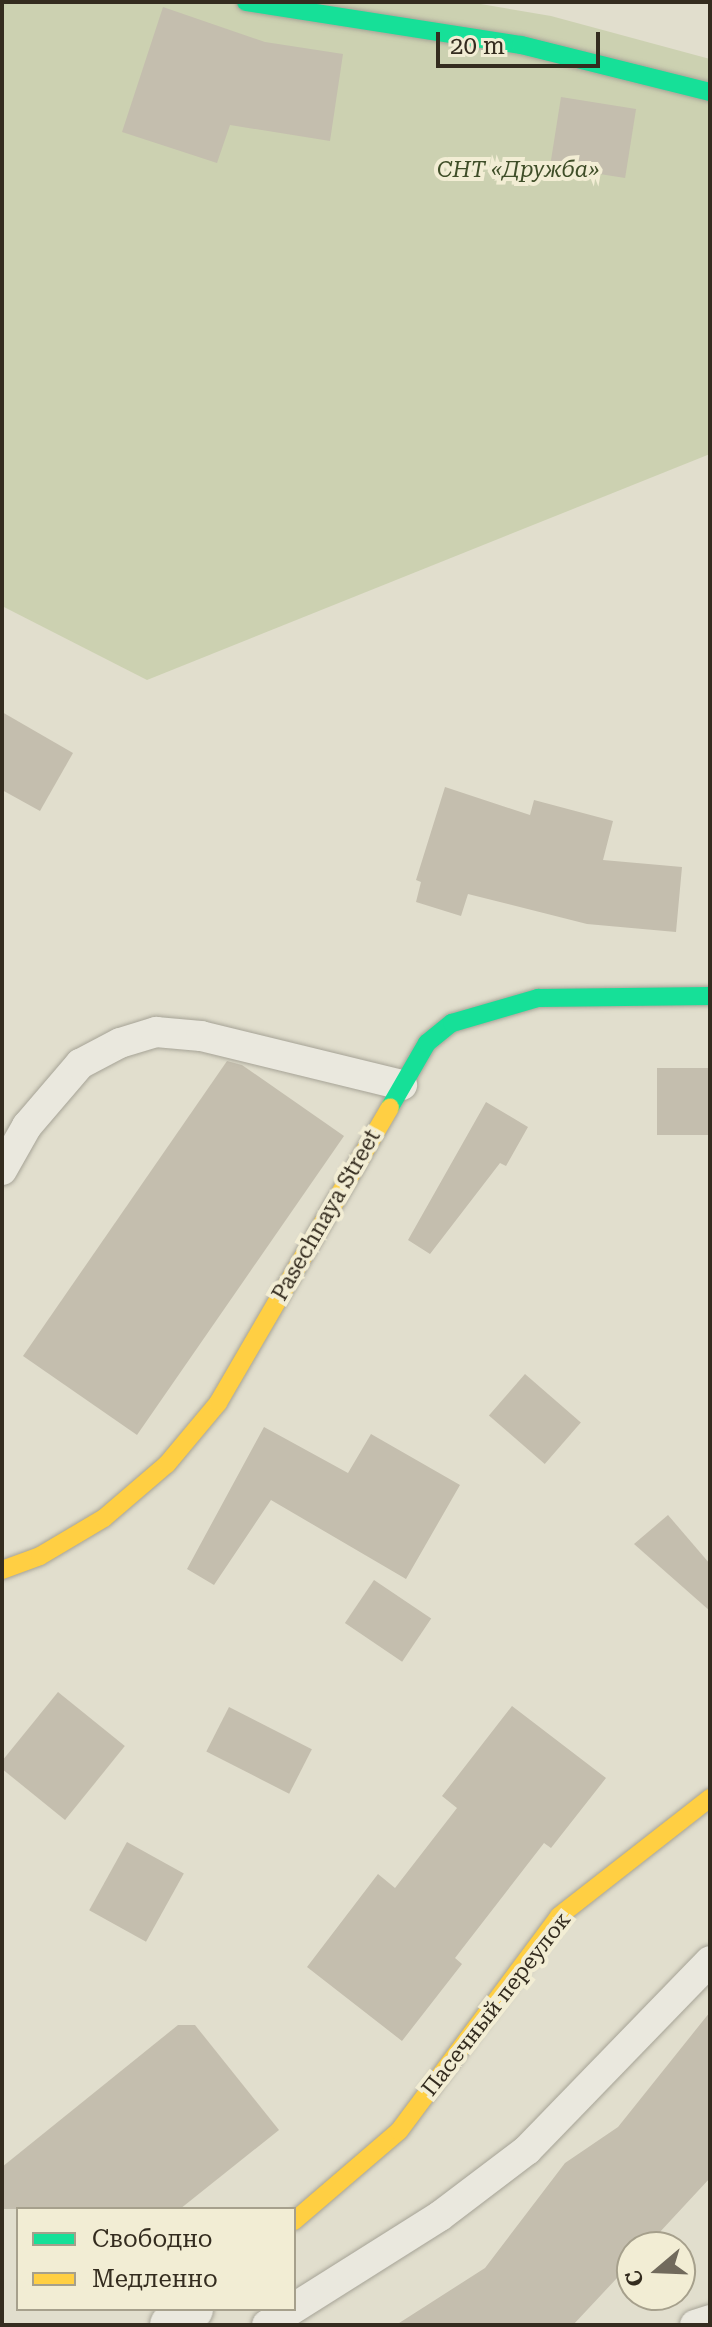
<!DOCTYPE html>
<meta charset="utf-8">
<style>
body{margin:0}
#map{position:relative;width:712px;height:2327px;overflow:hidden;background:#e1decd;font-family:"Roboto Serif",serif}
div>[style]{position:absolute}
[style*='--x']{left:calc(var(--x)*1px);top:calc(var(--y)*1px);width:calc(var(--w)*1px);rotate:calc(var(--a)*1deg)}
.green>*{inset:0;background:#ccd1b1}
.building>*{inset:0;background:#c4beae;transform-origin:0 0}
.roads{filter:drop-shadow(0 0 2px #a6a396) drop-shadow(0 0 2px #a6a396)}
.lane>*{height:30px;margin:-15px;padding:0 15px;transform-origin:15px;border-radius:15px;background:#eae8de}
.street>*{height:44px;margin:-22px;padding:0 22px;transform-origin:22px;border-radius:22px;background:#eae8de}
.fast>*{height:18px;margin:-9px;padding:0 9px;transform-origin:9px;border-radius:9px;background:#16e098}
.slow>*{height:18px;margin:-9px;padding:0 9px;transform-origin:9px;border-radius:9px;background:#ffcf43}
span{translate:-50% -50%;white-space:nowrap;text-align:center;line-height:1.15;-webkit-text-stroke:8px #f2edd4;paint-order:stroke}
.park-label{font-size:22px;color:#3f4e28;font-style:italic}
.street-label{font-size:22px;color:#342c1f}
.frame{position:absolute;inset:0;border:4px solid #342c1f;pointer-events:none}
.legend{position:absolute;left:16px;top:2207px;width:280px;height:104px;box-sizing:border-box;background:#f2edd4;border:2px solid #a6a08c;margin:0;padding:10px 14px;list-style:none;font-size:24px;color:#342c1f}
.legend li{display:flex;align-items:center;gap:16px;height:40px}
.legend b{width:40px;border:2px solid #a6a08c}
.north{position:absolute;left:616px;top:2231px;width:80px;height:80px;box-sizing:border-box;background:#f2edd4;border:2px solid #a6a08c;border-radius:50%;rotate:251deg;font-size:22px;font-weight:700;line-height:32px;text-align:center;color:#342c1f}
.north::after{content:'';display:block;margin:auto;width:28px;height:36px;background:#716a5c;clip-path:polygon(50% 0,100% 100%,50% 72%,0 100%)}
.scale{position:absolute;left:436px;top:32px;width:164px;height:36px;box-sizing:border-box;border:4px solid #342c1f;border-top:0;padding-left:10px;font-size:24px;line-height:28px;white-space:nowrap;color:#342c1f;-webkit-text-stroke:6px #f2edd4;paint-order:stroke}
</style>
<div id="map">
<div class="green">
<i style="clip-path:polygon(2px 2px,469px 2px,551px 16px,710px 59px,710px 454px,147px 680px,2px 606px)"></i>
</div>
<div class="building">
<i style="clip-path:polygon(163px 7px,265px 42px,343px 54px,330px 141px,230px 125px,217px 163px,122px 132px)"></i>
<i style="left:561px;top:97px;width:76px;height:70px;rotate:9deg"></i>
<i style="clip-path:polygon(2px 712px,73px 753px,40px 811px,2px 790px)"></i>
<i style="clip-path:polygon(445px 787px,530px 815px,534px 800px,613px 821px,603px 860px,682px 867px,676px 932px,587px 924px,468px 894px,461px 916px,416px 902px,421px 882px,416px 880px)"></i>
<i style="clip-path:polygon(227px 1061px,242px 1065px,344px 1136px,137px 1435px,23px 1356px)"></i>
<i style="left:710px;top:1068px;width:67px;height:53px;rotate:90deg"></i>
<i style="clip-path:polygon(486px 1102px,528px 1127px,506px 1166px,500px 1163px,430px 1254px,408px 1240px)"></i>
<i style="left:525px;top:1374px;width:74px;height:55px;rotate:41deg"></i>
<i style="clip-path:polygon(264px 1427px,348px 1473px,371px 1434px,460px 1485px,406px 1579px,271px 1500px,214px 1585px,187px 1569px)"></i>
<i style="clip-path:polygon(668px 1515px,710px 1564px,710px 1611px,634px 1544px)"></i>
<i style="left:374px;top:1580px;width:69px;height:52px;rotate:34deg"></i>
<i style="left:58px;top:1692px;width:86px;height:95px;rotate:39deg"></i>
<i style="clip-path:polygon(512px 1706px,606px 1778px,551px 1848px,544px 1843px,455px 1958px,462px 1964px,402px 2041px,307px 1967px,378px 1874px,395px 1888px,457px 1808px,442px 1796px)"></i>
<i style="left:229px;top:1707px;width:93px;height:50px;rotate:27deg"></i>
<i style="left:127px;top:1842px;width:65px;height:78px;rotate:29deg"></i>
<i style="clip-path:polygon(710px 2012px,710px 2178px,646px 2247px,632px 2247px,632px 2262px,573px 2325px,396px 2325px,485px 2268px,565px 2163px,618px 2127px)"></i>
<i style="clip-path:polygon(178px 2025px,195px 2025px,279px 2130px,180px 2209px,2px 2209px,2px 2167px)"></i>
</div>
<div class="roads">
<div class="lane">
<i style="--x:2;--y:1170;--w:51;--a:-60.4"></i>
<i style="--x:27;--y:1126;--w:82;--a:-49.5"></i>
<i style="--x:80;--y:1064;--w:45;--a:-27.7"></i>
<i style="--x:120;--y:1043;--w:38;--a:-17"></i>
<i style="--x:156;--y:1032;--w:45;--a:5.1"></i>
<i style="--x:201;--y:1036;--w:207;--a:13.7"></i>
<i style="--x:267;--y:2325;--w:204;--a:-32.2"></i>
<i style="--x:440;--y:2216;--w:109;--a:-37.2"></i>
<i style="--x:527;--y:2150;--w:263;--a:-45.9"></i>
<i style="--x:695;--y:2325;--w:16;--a:-18"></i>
</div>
<div class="street">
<i style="--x:172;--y:2325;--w:25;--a:-40"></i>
</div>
<div class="fast">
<i style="--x:246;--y:2;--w:278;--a:8.9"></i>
<i style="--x:521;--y:45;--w:195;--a:14"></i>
<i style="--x:390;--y:1107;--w:74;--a:-60"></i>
<i style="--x:427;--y:1043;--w:32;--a:-39"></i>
<i style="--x:452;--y:1023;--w:90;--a:-16.2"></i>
<i style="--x:538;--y:998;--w:172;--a:-0.7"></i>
</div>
<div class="slow">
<i style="--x:2;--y:1570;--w:40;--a:-20.2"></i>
<i style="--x:40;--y:1556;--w:74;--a:-30.7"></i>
<i style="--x:104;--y:1518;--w:83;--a:-40.6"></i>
<i style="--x:167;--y:1464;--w:80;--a:-50.1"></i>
<i style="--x:218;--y:1403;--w:342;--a:-59.8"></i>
<i style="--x:294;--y:2221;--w:138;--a:-40.6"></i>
<i style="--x:399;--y:2131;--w:268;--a:-53.3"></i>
<i style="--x:559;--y:1916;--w:192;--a:-38"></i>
</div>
</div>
<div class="park-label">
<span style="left:518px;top:170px">СНТ «Дружба»</span>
</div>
<div class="street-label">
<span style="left:326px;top:1215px;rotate:-60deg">Pasechnaya Street</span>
<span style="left:496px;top:2004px;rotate:-52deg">Пасечный переулок</span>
</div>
<div class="frame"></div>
<ul class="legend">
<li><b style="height:10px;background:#16e098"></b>Свободно</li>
<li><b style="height:10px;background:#ffcf43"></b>Медленно</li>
</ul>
<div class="north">С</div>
<div class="scale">20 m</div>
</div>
